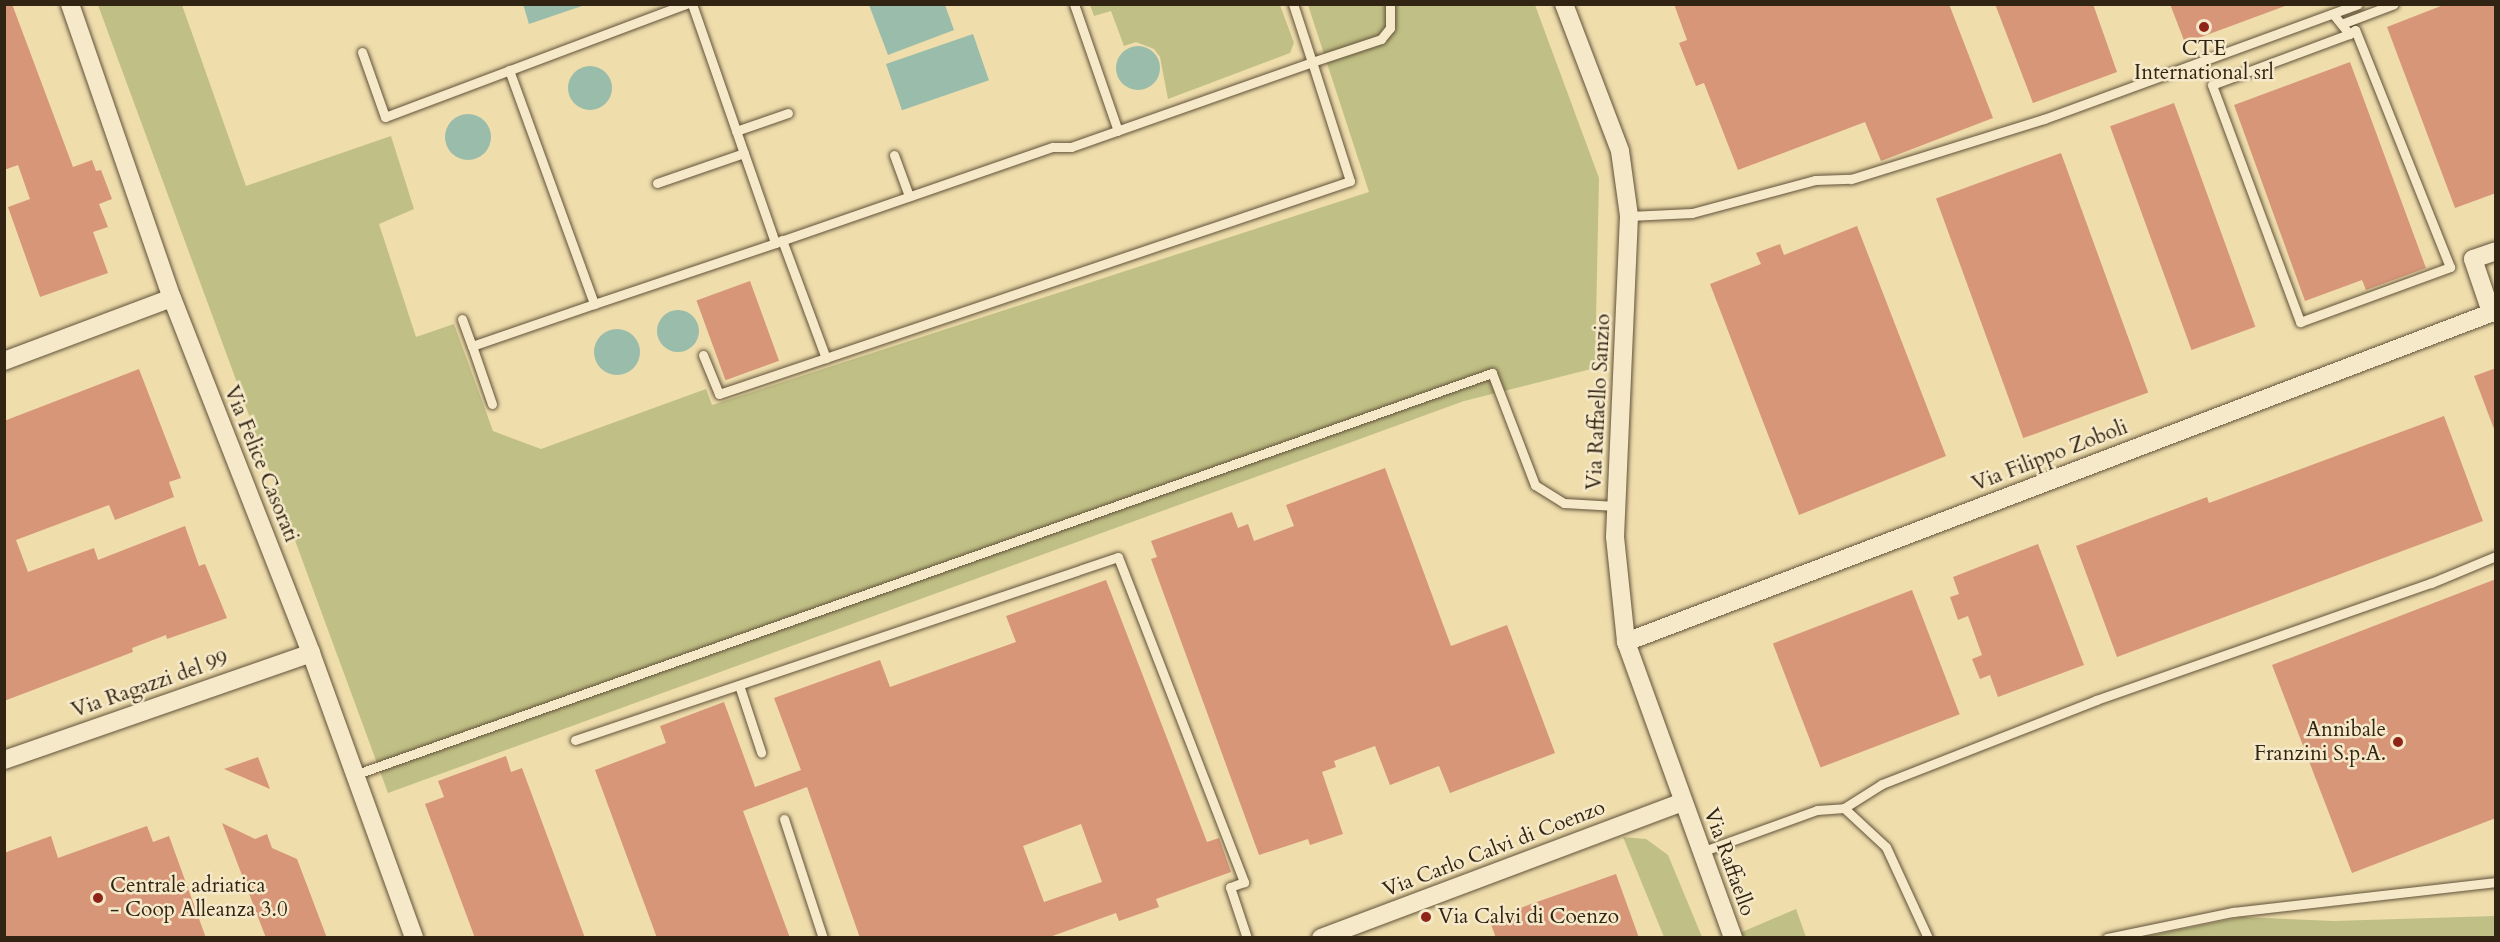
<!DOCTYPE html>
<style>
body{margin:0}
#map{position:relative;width:2500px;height:942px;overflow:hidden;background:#efddac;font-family:Cardo,serif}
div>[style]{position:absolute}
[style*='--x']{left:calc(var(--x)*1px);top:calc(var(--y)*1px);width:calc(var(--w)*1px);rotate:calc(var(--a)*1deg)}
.green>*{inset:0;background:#c0bf85}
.water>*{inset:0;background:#9abcab;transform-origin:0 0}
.round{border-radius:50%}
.building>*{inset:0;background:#d89679;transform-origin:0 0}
.roads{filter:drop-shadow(0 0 2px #615239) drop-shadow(0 0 2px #615239)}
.lane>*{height:9px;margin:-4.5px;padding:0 4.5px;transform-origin:4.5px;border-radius:4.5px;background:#f5e9c9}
.street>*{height:18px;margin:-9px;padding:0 9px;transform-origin:9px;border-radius:9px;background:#f5e9c9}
.dots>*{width:16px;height:16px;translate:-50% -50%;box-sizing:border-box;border:3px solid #f5e9c9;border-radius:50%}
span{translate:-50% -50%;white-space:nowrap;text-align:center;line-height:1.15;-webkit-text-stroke:5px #f5e9c9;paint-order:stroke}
.poi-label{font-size:21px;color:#322413}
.right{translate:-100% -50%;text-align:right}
.left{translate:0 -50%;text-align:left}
.street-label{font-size:21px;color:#322413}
.frame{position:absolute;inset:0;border:6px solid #322413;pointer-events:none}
</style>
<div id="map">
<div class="green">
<i style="clip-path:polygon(98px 5px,182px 5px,246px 186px,391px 136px,414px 209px,379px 224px,416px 337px,454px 324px,493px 431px,541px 449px,706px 389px,712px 405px,1369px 192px,1308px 5px,1535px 5px,1599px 178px,1595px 368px,1464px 401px,388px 793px)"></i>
<i style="clip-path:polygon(1090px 5px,1280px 5px,1294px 43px,1290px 53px,1168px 99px,1160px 57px,1154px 49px,1136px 42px,1124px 46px,1111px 11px,1094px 16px)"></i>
<i style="clip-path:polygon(1623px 837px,1646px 839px,1668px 855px,1702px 937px,1664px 937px)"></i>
<i style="clip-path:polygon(1796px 909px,1806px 937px,1728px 938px)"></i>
<i style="clip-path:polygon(2495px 916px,2495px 937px,2144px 937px,2242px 917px,2334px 921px)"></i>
</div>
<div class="water">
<i style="clip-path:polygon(523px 4px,585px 4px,585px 5px,529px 24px)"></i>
<i style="clip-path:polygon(869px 5px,945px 5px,954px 30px,888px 55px)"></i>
<i style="left:973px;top:34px;width:49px;height:92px;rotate:71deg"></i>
<i class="round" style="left:1116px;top:46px;width:44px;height:44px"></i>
<i class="round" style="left:568px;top:66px;width:44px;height:44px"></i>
<i class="round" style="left:445px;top:114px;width:46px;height:46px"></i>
<i class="round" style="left:657px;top:310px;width:42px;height:42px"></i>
<i class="round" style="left:594px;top:329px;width:46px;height:46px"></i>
</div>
<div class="building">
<i style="clip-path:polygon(4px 4px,12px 4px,73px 167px,92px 160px,96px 171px,101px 170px,112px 199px,99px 204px,108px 227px,93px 232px,108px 273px,40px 297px,8px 207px,30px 199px,18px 165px,4px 170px)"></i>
<i style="clip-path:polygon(1674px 4px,1949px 4px,1993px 118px,1881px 161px,1865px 122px,1738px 170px,1704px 83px,1696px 86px,1679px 43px,1687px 40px)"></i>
<i style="clip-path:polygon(1995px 4px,2093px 4px,2117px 72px,2033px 103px)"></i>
<i style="clip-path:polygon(2170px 4px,2285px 4px,2285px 6px,2185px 43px)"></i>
<i style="clip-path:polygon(2446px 4px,2496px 4px,2496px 193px,2455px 208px,2387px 27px)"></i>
<i style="clip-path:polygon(2350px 62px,2426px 268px,2366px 290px,2362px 280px,2305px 301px,2234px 105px)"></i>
<i style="left:2174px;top:103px;width:238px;height:68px;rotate:70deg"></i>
<i style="left:2061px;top:153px;width:255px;height:133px;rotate:70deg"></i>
<i style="clip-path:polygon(1857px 226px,1946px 456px,1799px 515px,1710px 284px,1761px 264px,1756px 253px,1780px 244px,1784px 255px)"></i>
<i style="left:750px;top:281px;width:85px;height:57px;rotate:70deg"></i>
<i style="clip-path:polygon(2496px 368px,2496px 428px,2494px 429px,2474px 376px)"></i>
<i style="clip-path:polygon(139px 369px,181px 478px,169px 482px,174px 497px,115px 520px,109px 505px,16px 540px,28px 572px,94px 548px,98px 560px,185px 526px,199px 566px,205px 564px,227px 618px,167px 639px,166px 635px,132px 648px,133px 652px,4px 701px,4px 421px)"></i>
<i style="clip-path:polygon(2444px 416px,2483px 521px,2117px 657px,2076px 546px,2207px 497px,2209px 503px)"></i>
<i style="clip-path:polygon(1385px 468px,1451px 646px,1507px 625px,1555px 753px,1450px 793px,1439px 766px,1390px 785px,1375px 746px,1334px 761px,1336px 767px,1322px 772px,1343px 834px,1310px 845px,1308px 839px,1259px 855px,1151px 559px,1157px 557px,1151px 541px,1232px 512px,1238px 528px,1248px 524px,1254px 541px,1294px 526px,1286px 505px)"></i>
<i style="clip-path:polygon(2038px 544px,2084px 665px,1998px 697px,1990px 675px,1980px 679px,1972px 659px,1982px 655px,1968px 616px,1958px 620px,1950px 597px,1959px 594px,1953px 577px)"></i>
<i style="clip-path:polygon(2496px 579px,2496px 818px,2352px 873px,2272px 665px)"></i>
<i style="clip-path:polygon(evenodd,1106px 580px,1207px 842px,1219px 838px,1231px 872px,1156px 899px,1159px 907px,1119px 921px,1116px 913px,1047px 938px,860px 938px,807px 787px,743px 811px,790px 938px,657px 938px,595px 770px,666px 743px,660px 726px,724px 702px,755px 787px,801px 770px,774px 698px,880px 660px,890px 687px,1016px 642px,1006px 616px,1106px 580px,1081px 824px,1102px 882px,1044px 902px,1023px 846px,1081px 824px)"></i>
<i style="left:1912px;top:590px;width:133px;height:149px;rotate:69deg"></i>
<i style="clip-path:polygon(506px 756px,511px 772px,522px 768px,585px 938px,475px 938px,425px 804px,444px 797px,438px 781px)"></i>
<i style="clip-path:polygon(258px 757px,270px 789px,224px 769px)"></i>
<i style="clip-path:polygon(222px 823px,255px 839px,267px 834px,272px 848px,297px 859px,327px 938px,266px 938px)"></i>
<i style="clip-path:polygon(147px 826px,153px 842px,169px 836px,206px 938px,4px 938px,4px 853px,51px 836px,58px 858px)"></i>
<i style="clip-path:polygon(1616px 874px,1639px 938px,1496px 938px,1489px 919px)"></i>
</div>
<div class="roads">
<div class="lane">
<i style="--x:692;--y:4;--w:253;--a:70.8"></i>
<i style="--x:775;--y:243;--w:294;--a:-19.1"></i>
<i style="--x:1053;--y:147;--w:18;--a:0"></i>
<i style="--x:1071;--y:147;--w:256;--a:-19.4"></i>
<i style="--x:1312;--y:62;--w:61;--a:-108.1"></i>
<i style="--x:1074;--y:4;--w:134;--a:70.9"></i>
<i style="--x:2333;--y:14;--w:26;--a:51"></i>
<i style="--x:2349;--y:34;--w:146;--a:159.6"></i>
<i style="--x:2212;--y:85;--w:253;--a:69.6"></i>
<i style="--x:2300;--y:322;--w:160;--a:-20.1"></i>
<i style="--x:2450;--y:267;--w:255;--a:-111.8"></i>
<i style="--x:2355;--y:30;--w:7;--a:146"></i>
<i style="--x:2344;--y:23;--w:53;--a:-20.8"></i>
<i style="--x:362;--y:52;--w:69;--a:70.5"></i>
<i style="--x:385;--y:117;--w:322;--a:-20.6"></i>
<i style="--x:509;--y:70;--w:249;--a:70"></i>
<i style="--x:594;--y:304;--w:191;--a:-18.6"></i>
<i style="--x:736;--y:131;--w:55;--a:-19.1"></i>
<i style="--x:894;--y:155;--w:44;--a:69.9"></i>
<i style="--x:657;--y:183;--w:92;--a:-19"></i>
<i style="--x:1629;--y:216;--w:63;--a:-2.7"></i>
<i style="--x:1692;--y:213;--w:127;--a:-15"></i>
<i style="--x:1815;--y:180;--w:36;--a:-2"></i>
<i style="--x:1851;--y:179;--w:202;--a:-17.3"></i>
<i style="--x:2044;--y:119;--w:334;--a:-20.1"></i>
<i style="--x:782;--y:240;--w:126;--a:69.6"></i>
<i style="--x:462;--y:319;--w:29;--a:70"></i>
<i style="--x:703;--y:355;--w:42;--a:67.7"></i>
<i style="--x:719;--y:394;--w:666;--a:-18.65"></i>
<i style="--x:1350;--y:181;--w:125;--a:-107.7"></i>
<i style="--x:1312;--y:62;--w:73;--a:-18.4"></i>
<i style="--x:1381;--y:39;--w:14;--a:-51"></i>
<i style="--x:1390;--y:28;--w:24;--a:-90"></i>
<i style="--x:492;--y:404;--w:61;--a:-109"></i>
<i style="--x:472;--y:346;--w:129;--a:-19"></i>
<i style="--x:739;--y:685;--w:71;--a:71.8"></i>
<i style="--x:575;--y:740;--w:573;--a:-18.62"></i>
<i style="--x:1118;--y:557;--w:349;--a:68.8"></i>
<i style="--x:1244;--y:882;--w:15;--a:160"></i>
<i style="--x:1230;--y:887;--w:54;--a:71.6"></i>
<i style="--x:354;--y:775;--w:1207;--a:-19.46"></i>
<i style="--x:1492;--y:373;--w:120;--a:69"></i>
<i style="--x:1535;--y:485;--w:34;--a:32"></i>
<i style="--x:1564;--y:503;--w:52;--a:3.3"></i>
<i style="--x:1844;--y:808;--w:57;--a:42.9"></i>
<i style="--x:1886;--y:847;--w:100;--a:65.2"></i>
<i style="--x:784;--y:819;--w:125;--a:71.9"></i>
<i style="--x:1701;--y:852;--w:123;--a:-19.9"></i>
<i style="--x:1817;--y:810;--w:27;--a:-4"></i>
<i style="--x:1844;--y:808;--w:45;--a:-32.3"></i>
<i style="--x:1882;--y:784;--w:230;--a:-21.4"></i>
<i style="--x:2096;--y:700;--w:355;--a:-19.3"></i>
<i style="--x:2431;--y:583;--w:70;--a:-22.6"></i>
<i style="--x:2107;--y:938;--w:129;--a:-11.7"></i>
<i style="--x:2233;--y:912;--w:265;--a:-6.5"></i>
</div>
<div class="street">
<i style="--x:70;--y:4;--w:311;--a:70.9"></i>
<i style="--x:172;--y:298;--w:381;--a:68.6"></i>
<i style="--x:311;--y:653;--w:303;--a:70.1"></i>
<i style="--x:1564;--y:4;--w:157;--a:69.1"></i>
<i style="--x:1620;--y:151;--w:66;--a:82.1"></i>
<i style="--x:1629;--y:216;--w:321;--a:92.5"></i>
<i style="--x:1615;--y:537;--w:106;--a:84"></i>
<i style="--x:1626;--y:642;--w:315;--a:70.1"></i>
<i style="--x:2491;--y:312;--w:56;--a:-108.8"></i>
<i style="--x:2473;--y:259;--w:24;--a:-19"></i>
<i style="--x:4;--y:361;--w:179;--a:-20.6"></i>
<i style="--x:1626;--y:642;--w:931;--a:-20.83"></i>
<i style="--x:4;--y:760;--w:325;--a:-19.2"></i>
<i style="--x:1321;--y:938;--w:387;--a:-20.6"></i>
</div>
</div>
<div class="dots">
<i style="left:2204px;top:27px;background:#8f2418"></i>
<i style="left:2398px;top:742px;background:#8f2418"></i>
<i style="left:98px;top:898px;background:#8f2418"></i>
<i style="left:1426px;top:917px;background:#8f2418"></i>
</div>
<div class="poi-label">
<span style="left:2204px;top:61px">CTE<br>International srl</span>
<span class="right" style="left:2386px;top:742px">Annibale<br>Franzini S.p.A.</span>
<span class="left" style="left:110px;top:898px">Centrale adriatica<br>- Coop Alleanza 3.0</span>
<span class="left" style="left:1438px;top:917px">Via Calvi di Coenzo</span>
</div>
<div class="street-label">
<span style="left:1599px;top:402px;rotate:-87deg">Via Raffaello Sanzio</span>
<span style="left:2050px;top:456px;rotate:-21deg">Via Filippo Zoboli</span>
<span style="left:261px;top:464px;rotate:68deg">Via Felice Casorati</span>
<span style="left:150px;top:685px;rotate:-19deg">Via Ragazzi del 99</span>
<span style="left:1494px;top:849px;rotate:-21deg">Via Carlo Calvi di Coenzo</span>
<span style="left:1729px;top:862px;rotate:70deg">Via Raffaello</span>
</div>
<div class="frame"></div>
</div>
